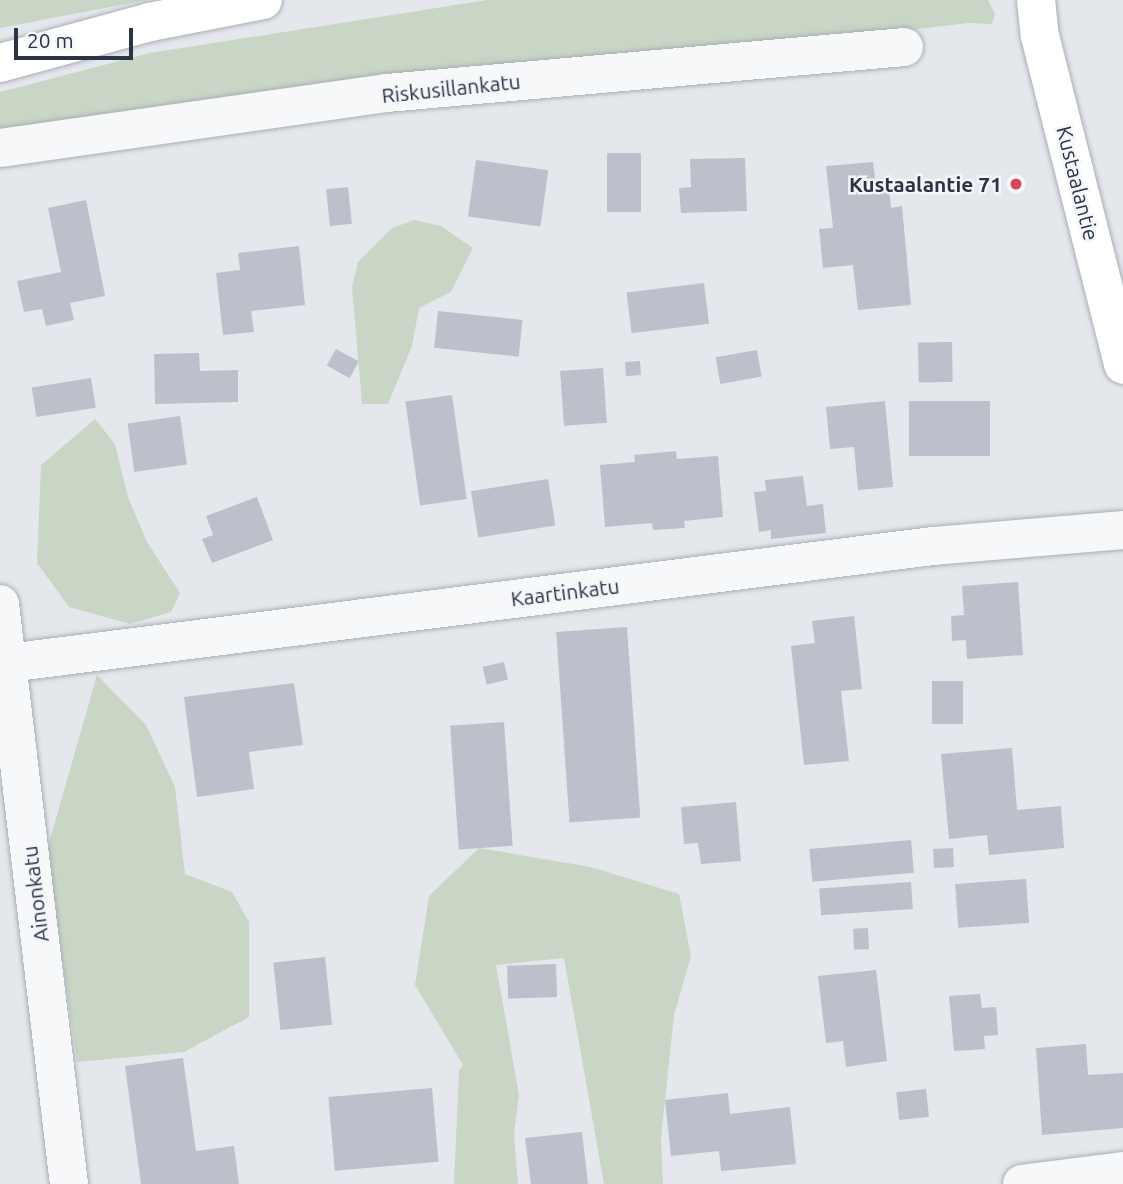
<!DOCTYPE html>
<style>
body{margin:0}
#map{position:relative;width:1123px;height:1184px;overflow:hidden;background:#e4e7ec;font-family:Ubuntu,sans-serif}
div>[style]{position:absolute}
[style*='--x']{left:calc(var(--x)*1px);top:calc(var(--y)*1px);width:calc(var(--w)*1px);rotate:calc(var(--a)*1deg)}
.green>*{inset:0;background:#c9d6c5}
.building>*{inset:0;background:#bbc0ca;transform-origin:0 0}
.roads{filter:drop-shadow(0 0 2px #a9aeb7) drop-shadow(0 0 2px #a9aeb7)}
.street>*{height:38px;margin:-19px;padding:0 19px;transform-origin:19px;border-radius:19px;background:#f7f8fa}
.secondary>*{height:38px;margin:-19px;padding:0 19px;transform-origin:19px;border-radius:19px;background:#fff}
.dots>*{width:19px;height:19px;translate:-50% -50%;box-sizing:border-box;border:4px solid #f4f6f9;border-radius:50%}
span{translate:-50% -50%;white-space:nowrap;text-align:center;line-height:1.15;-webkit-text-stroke:5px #f4f6f9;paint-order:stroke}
.street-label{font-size:21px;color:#2b3445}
.poi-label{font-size:21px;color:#2b3445;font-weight:700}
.right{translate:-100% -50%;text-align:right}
.scale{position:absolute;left:14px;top:28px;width:119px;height:32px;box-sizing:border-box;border:4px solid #2b3445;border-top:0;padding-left:9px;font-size:21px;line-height:24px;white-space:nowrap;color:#2b3445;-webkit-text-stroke:5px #f4f6f9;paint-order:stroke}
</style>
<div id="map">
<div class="green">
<i style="clip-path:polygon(0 0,147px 0,0 28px)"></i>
<i style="clip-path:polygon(487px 0,988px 0,995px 14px,992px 24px,969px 23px,0 137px,0 92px,150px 53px)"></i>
<i style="clip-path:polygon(414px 220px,441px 226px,473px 248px,451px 292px,419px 308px,412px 346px,388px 404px,362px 404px,352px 287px,358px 262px,392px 228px)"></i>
<i style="clip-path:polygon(95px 419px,115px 444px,128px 497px,147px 542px,180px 593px,171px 612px,130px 624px,69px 607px,37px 563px,41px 465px)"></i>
<i style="clip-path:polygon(97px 675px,146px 725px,175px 787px,185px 874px,232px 892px,249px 922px,249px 1017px,184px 1052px,77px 1062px,47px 850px)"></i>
<i style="clip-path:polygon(479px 848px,591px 867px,679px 894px,691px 956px,674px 1015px,661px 1138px,663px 1184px,604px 1184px,564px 958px,496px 965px,519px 1095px,514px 1135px,518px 1184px,454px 1184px,459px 1071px,463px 1065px,415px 985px,429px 896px)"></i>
</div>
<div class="building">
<i style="left:607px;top:153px;width:34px;height:59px"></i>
<i style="clip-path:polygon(745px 158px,747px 211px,681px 213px,679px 188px,691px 187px,690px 159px)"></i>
<i style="left:476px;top:160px;width:73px;height:57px;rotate:8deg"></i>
<i style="clip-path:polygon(873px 162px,875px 179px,888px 178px,891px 208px,902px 206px,911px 305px,858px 310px,853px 265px,823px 268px,819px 229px,833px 228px,826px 166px)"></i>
<i style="left:348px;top:187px;width:37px;height:22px;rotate:84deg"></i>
<i style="clip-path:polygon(86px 200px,105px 296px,70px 303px,74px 320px,46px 326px,42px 309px,24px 312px,17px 281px,61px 272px,48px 208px)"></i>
<i style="clip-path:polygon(299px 246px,305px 305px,251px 311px,254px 332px,223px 335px,216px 273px,240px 270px,238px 253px)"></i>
<i style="left:704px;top:283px;width:41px;height:78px;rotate:83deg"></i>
<i style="left:438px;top:311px;width:85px;height:37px;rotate:6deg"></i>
<i style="left:952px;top:342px;width:40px;height:34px;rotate:89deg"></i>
<i style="left:336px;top:349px;width:26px;height:19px;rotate:29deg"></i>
<i style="left:757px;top:350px;width:27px;height:42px;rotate:80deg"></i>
<i style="clip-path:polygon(199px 353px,200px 371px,238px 370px,238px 402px,155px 404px,154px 354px)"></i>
<i style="left:640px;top:361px;width:14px;height:15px;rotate:86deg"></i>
<i style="left:603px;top:368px;width:55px;height:43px;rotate:86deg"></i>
<i style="left:91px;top:378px;width:30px;height:60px;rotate:81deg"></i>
<i style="left:452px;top:395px;width:105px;height:47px;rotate:82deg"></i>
<i style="clip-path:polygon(885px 401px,893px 487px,858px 490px,854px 447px,830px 449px,826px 407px)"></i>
<i style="left:990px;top:401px;width:55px;height:81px;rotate:90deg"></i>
<i style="left:180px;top:416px;width:49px;height:53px;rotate:82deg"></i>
<i style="clip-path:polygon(676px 451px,677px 459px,718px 456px,723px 517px,684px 521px,685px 528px,653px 530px,652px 523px,605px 527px,600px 465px,635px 462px,634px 455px)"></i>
<i style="clip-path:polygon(803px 476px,807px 506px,823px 504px,826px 533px,771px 539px,771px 530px,759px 532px,754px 492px,766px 491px,765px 480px)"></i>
<i style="left:548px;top:479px;width:47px;height:78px;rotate:81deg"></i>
<i style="clip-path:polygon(257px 497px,273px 540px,212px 563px,202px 539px,213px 535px,206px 516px)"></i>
<i style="clip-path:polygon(1018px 582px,1023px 655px,967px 659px,966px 640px,952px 641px,951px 616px,964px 615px,962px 586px)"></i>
<i style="clip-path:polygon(854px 616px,862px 689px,841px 691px,849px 761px,804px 765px,791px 646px,815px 643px,812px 621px)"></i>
<i style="left:627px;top:627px;width:191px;height:71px;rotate:86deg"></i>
<i style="left:504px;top:662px;width:18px;height:22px;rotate:77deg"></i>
<i style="left:932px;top:681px;width:31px;height:43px"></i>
<i style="clip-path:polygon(294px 683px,303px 745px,249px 752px,254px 789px,197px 797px,184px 697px)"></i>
<i style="left:504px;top:722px;width:124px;height:54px;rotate:86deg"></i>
<i style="clip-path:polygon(1012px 748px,1017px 810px,1061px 806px,1064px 848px,989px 855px,987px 835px,949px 839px,941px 754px)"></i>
<i style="clip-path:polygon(736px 802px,741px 861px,701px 864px,698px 843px,684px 844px,681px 807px)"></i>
<i style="left:911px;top:840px;width:33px;height:102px;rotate:85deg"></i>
<i style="left:953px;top:848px;width:19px;height:20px;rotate:87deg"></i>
<i style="left:1026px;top:879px;width:44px;height:71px;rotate:86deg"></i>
<i style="left:911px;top:882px;width:27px;height:92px;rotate:86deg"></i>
<i style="left:868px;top:928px;width:21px;height:15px;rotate:87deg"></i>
<i style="left:325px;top:957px;width:68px;height:52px;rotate:84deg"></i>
<i style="left:556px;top:964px;width:33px;height:49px;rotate:88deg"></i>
<i style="clip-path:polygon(876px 970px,887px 1061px,846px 1067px,843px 1041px,826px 1043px,818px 976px)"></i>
<i style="clip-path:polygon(980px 994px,982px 1008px,996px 1007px,998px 1035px,984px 1036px,985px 1049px,954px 1051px,949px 996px)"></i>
<i style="clip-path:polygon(1086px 1044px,1088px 1075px,1123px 1073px,1123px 1128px,1042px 1135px,1036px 1048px)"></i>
<i style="clip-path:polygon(183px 1058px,196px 1151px,234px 1146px,239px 1184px,141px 1184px,125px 1066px)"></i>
<i style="left:432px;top:1088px;width:74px;height:104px;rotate:85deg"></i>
<i style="left:926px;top:1089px;width:28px;height:30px;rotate:84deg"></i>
<i style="clip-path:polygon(728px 1093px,730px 1114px,790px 1107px,796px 1164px,721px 1171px,719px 1151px,671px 1156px,665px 1100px)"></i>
<i style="clip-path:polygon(582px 1132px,588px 1184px,531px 1184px,525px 1138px)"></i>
</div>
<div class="roads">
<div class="street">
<i style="--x:0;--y:148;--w:391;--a:-8.1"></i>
<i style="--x:387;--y:93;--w:519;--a:-5.08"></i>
<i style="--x:0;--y:604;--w:584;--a:83.22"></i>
<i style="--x:8;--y:663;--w:932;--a:-7.21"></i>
<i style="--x:933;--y:546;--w:191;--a:-4.8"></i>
<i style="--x:1022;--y:1184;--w:102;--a:-7.3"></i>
</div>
<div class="secondary">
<i style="--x:1036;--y:0;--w:36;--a:84"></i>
<i style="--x:1040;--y:36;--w:339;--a:75.8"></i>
<i style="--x:0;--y:63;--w:156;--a:-15.3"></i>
<i style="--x:150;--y:22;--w:115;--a:-11"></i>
</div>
</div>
<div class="dots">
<i style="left:1016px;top:184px;background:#d1495b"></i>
</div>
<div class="street-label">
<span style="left:451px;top:88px;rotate:-6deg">Riskusillankatu</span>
<span style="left:1078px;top:183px;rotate:76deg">Kustaalantie</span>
<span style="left:565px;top:592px;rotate:-7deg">Kaartinkatu</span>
<span style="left:35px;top:894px;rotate:-97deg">Ainonkatu</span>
</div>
<div class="poi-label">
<span class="right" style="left:1002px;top:184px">Kustaalantie 71</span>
</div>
<div class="scale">20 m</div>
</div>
